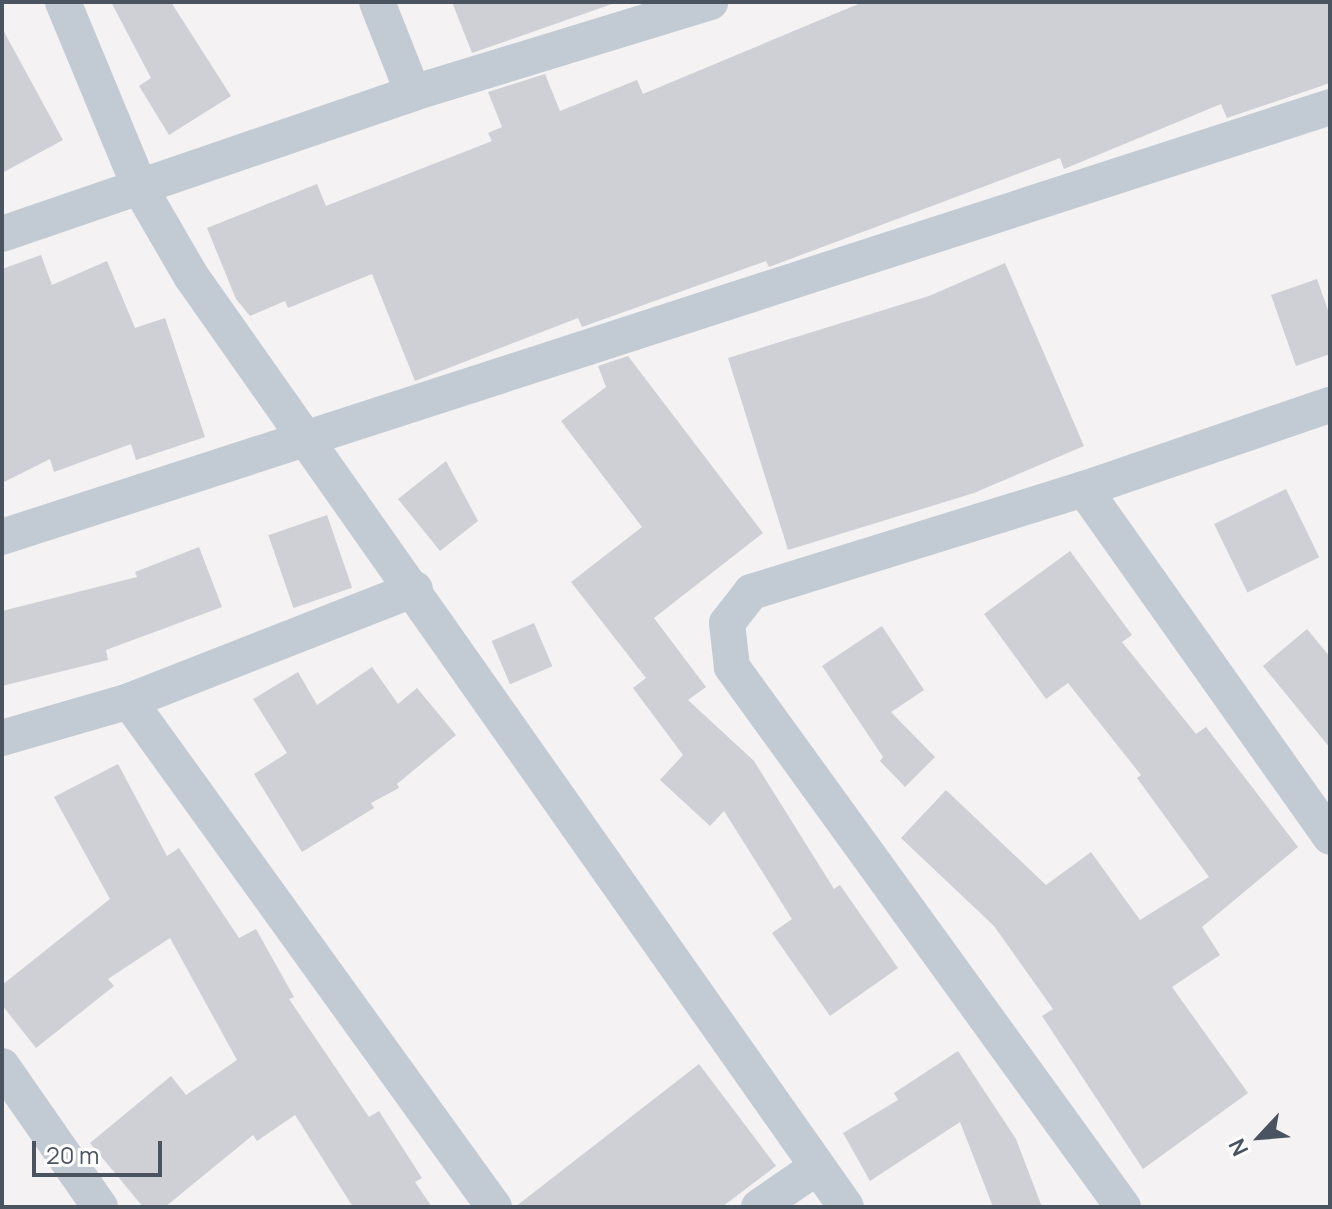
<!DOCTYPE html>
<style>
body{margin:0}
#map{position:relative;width:1332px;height:1209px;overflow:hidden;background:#f4f2f2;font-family:Manrope,sans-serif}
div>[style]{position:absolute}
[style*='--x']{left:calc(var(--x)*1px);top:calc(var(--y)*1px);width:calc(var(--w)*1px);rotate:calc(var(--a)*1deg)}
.building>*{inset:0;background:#ced0d6;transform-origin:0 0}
.minor>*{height:36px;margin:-18px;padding:0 18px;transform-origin:18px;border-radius:18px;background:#c2cbd3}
span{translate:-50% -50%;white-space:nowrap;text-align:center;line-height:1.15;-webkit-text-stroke:8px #fff;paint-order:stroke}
.frame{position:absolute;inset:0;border:4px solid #495460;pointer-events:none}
.north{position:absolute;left:1220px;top:1097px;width:80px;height:80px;-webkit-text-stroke:6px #fff;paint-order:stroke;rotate:244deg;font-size:22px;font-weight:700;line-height:32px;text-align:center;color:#495460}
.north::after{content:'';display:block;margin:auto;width:28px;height:36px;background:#495460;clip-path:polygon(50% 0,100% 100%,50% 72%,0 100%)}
.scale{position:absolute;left:32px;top:1141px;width:130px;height:36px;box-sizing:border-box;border:4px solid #495460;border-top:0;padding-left:10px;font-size:24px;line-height:28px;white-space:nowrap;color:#495460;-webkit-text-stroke:6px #fff;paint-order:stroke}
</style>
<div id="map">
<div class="building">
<i style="clip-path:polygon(111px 2px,171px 2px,231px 96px,169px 135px,139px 86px,151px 78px)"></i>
<i style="clip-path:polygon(452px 2px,612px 2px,612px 4px,472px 53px)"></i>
<i style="clip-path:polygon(863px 2px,1330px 2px,1330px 83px,1227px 118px,1221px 104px,1064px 169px,1060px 158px,769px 267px,766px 261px,582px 327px,578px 318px,415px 381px,372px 274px,288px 308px,285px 301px,250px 316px,236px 299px,207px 228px,317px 184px,326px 206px,492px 141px,488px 133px,502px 127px,488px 92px,545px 74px,560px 111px,637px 80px,643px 94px)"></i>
<i style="clip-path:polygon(2px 28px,63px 140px,2px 173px)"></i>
<i style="clip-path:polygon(41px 255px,52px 285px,107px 261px,135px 328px,165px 318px,205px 437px,136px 460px,131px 444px,54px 472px,50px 459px,2px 483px,2px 269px)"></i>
<i style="clip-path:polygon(1005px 263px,1084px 446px,974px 493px,788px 550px,728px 358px,929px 296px)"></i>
<i style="clip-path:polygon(1317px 279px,1330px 316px,1330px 354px,1296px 366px,1271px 295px)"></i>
<i style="clip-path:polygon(628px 356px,763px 533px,654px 618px,706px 687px,688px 700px,754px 761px,834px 889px,840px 885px,898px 968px,830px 1016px,772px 933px,792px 919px,724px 811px,710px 826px,660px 780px,683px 755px,633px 688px,646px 678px,571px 582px,642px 527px,561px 421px,606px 387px,598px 366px)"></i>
<i style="clip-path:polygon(446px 461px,478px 521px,440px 551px,398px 499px)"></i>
<i style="left:1286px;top:489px;width:76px;height:80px;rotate:64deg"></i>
<i style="left:327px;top:515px;width:77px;height:62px;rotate:71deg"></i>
<i style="clip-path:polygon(199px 547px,222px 607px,106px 650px,108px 660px,2px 686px,2px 611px,137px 577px,135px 572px)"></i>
<i style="clip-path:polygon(1070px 551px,1132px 635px,1122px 642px,1196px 734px,1206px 727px,1298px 847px,1202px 927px,1220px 955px,1172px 987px,1248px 1093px,1143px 1169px,1042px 1016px,1053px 1009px,994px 926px,901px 838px,946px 790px,1046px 885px,1091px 852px,1140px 920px,1209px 877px,1137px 778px,1141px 775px,1068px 683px,1046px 699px,984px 614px)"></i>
<i style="left:534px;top:623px;width:47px;height:46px;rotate:67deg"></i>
<i style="clip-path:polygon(882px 626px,924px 690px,891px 712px,935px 757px,905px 787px,880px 761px,883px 757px,822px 666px)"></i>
<i style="clip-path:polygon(1307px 629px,1330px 657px,1330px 748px,1263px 666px)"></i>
<i style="clip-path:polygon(372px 667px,398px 704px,417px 688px,456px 735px,397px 784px,399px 788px,371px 803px,374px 808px,302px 852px,254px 774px,287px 753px,253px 699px,298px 672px,317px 705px)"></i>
<i style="clip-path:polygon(118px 764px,167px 856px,179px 848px,239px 938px,256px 929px,294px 997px,289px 999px,369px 1117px,379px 1111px,422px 1178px,415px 1182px,432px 1207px,353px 1207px,295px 1115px,257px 1141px,253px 1135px,165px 1207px,143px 1207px,90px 1143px,171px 1076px,186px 1095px,237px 1060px,170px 938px,108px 979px,114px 986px,36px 1048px,2px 1005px,2px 985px,110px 899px,54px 797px)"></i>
<i style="clip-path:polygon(958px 1051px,1016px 1139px,1042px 1207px,993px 1207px,960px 1122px,870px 1181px,843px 1133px,898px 1100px,894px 1093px)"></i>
<i style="clip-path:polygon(699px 1064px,776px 1166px,722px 1207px,515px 1207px)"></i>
</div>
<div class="minor">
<i style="--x:63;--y:2;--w:201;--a:67.5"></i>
<i style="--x:140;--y:188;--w:102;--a:59.9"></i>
<i style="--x:191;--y:276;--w:1138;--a:54.87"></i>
<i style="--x:377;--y:2;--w:98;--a:68.4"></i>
<i style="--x:2;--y:234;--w:435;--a:-18.9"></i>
<i style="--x:413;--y:93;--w:311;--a:-17"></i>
<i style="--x:1084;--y:489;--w:426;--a:54.7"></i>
<i style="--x:2;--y:537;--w:1396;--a:-17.94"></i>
<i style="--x:129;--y:701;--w:624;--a:54.2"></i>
<i style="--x:2;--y:738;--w:132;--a:-16.2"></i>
<i style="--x:129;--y:701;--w:307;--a:-21.4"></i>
<i style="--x:2;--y:1066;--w:172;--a:55.2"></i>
<i style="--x:759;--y:1207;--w:70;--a:-34.6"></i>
<i style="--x:1123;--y:1207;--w:667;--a:-125.91"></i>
<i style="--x:732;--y:667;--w:44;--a:-96.5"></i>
<i style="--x:727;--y:623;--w:39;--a:-52"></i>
<i style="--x:751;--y:592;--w:349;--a:-17.2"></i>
<i style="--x:1084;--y:489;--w:260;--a:-18.9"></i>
</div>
<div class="frame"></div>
<div class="north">N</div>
<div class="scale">20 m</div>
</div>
